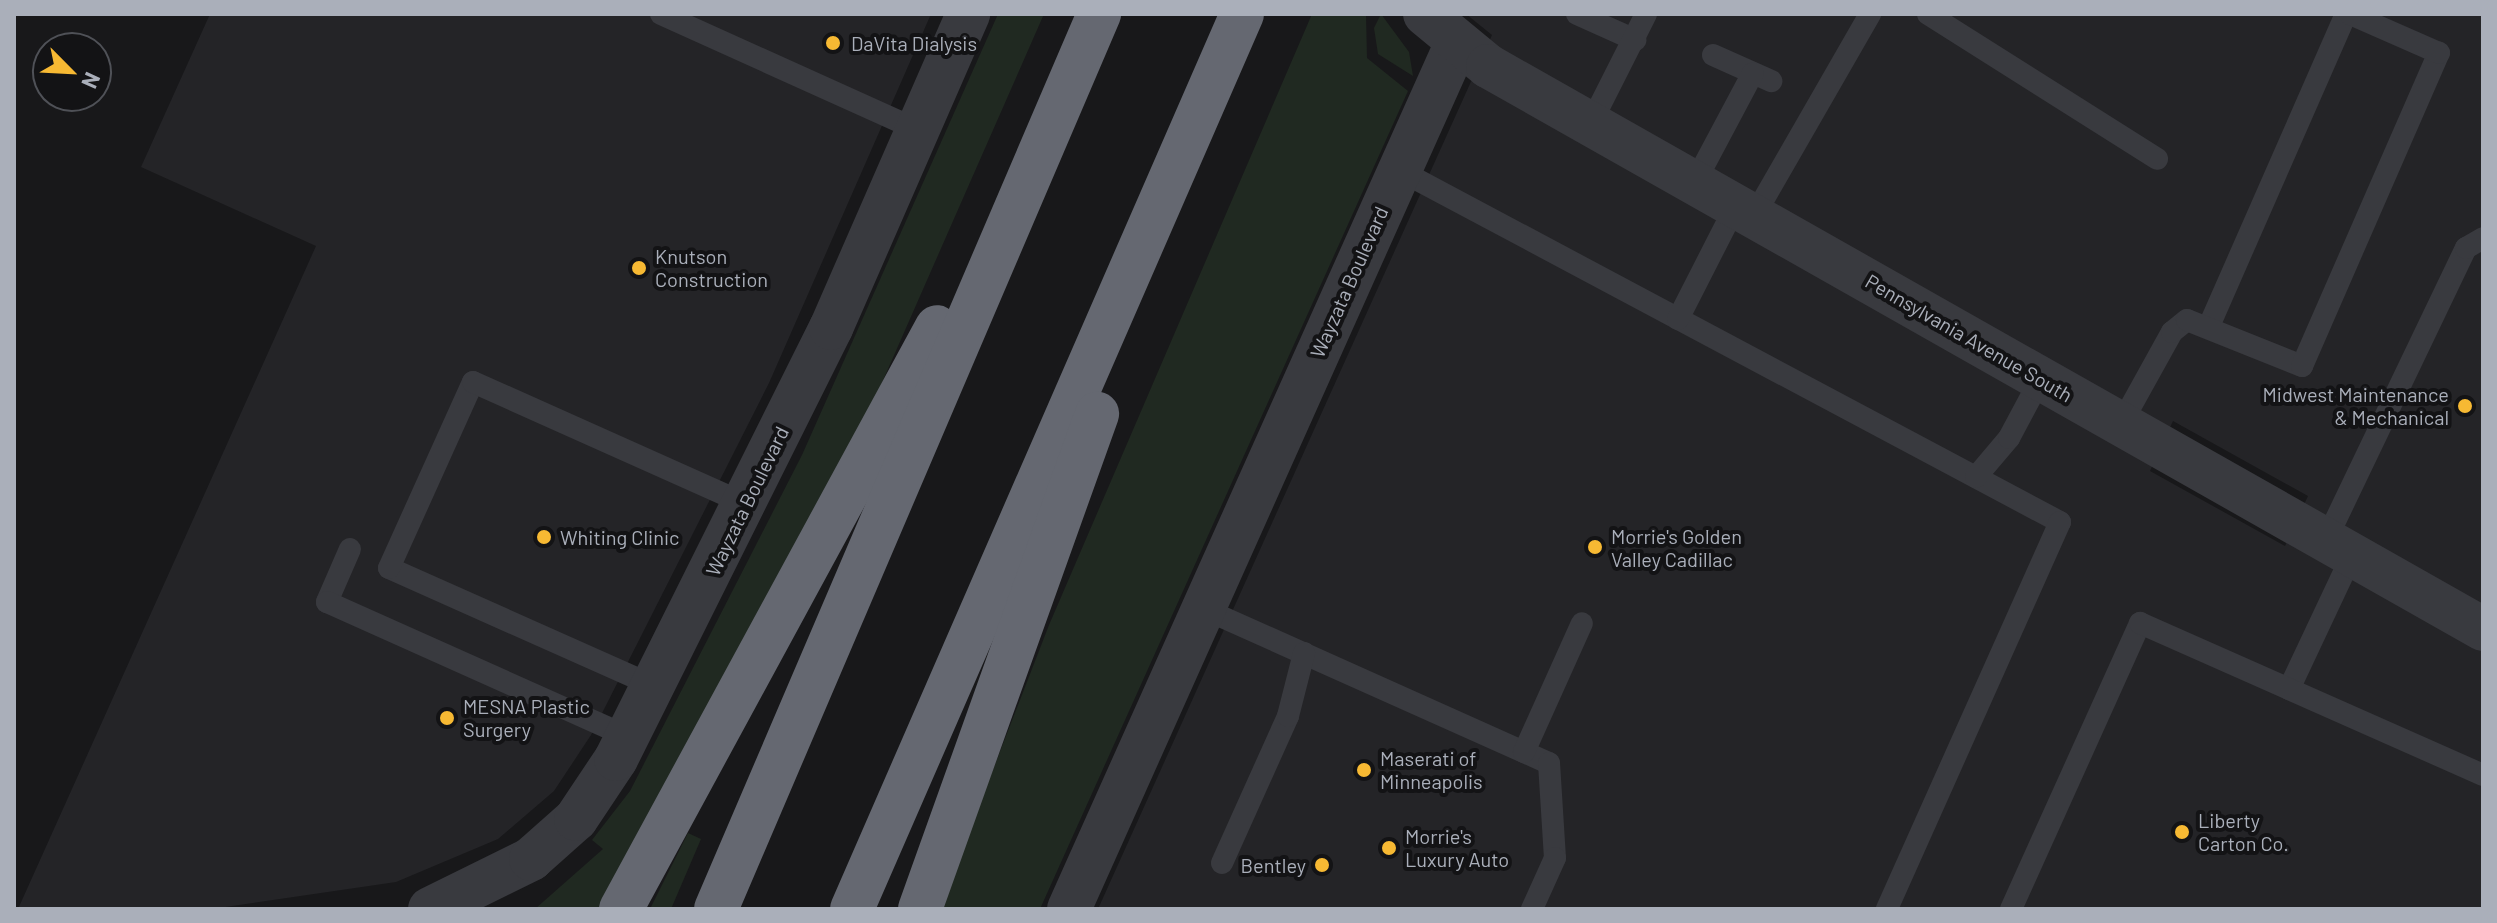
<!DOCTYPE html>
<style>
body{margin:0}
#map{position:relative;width:2497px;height:923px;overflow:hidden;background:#18181a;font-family:Barlow,sans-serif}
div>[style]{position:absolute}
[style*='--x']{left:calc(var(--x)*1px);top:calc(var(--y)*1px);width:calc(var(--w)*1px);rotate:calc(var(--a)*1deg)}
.built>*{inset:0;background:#242427}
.green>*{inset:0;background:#202921}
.service>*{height:22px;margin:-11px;padding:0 11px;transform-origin:11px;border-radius:11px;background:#393a3f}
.minor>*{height:44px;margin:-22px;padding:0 22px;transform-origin:22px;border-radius:22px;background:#393a3f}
.tertiary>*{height:44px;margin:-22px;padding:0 22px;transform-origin:22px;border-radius:22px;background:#393a3f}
.motorway>*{height:44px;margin:-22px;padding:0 22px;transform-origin:22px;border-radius:22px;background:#656871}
.dots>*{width:22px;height:22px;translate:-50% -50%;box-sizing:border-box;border:4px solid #131315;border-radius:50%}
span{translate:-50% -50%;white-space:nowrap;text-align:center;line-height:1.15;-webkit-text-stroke:8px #131315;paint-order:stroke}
.poi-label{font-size:20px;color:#aaafba}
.left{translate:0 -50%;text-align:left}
.right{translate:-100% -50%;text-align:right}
.street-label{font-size:20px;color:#aaafba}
.frame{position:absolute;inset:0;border:16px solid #aaafba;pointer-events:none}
.north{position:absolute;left:32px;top:32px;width:80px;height:80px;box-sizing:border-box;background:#131315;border:2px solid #4f5157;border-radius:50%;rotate:114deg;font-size:22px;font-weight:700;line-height:32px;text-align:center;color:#aaafba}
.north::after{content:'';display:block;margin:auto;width:28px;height:36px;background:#f7b933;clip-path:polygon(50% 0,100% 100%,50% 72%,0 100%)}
</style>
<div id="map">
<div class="built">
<i style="clip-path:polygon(210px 14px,931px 14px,769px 383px,591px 735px,554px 791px,498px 839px,396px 882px,212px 909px,18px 909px,316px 246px,141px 167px)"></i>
<i style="clip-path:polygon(evenodd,1466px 14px,2483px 14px,2483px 909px,1098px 909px,1492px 35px,1466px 14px,2173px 421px,2308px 496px,2285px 546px,2150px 471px,2173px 421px)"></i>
</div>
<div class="green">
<i style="clip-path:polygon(998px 14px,1044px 14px,866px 419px,612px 909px,535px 909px,603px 849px,592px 840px,630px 791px,802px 455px)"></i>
<i style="clip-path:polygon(1312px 14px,1366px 14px,1367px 58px,1408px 91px,1040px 909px,939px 909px,1049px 625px)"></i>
<i style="clip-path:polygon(1381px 14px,1409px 52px,1413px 76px,1378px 54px,1374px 28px)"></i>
<i style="clip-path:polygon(688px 833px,701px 839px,671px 909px,650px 909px)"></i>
</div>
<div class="service">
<i style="--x:661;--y:14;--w:282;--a:24.3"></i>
<i style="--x:1577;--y:14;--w:64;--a:24.1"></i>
<i style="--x:1928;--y:14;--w:271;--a:32.3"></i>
<i style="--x:1713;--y:55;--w:64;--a:24.1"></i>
<i style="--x:1590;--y:125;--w:124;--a:-63.2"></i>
<i style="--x:1399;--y:170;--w:749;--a:28.04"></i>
<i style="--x:2060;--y:522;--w:424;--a:114.1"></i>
<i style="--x:1695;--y:182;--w:123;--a:-62"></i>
<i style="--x:1754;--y:216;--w:233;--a:-60.1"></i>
<i style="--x:1678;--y:319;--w:128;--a:-63"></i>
<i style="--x:2209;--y:326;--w:341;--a:-66.3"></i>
<i style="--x:2121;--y:424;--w:105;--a:-61"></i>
<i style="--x:2172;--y:332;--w:19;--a:-39"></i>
<i style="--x:2187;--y:320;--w:124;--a:21.8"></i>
<i style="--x:2302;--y:366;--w:342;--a:-66.4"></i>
<i style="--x:2439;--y:53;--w:97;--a:-156.3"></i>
<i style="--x:1976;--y:477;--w:51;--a:-49.8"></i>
<i style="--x:2009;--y:438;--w:68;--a:-61.9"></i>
<i style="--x:2326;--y:540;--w:324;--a:-64.4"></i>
<i style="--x:2466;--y:248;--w:20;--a:-30"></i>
<i style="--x:350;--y:549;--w:58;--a:113.5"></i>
<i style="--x:327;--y:602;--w:329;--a:24.1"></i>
<i style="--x:1202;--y:608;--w:380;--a:24.1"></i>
<i style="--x:1549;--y:763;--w:95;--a:86.4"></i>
<i style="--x:1555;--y:858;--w:56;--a:114.3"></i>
<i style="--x:654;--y:686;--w:290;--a:-156"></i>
<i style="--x:389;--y:568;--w:204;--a:-65.7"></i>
<i style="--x:473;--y:382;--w:299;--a:24.1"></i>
<i style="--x:2289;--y:689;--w:148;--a:-64.8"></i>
<i style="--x:1524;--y:752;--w:141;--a:-65.8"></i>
<i style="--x:1222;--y:863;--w:161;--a:-65.8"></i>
<i style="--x:1288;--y:716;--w:65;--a:-75.7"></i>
<i style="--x:2011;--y:909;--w:314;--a:-65.7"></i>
<i style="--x:2140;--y:623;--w:375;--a:23.9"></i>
</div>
<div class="minor">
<i style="--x:1069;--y:909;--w:944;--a:-65.88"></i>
</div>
<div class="tertiary">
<i style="--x:1425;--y:14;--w:82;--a:39.5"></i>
<i style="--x:1488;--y:66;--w:1143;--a:29.5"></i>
<i style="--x:430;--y:909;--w:113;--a:-26.3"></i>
<i style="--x:531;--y:859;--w:60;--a:-41.6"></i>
<i style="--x:576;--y:819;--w:72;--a:-56.3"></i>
<i style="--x:616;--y:759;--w:482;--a:-63.5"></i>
<i style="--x:831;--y:328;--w:343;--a:-66.4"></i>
</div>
<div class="motorway">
<i style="--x:621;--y:909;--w:662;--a:-61.5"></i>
<i style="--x:716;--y:909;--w:974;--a:-66.83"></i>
<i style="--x:852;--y:909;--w:976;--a:-66.45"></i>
<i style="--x:920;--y:909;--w:526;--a:-70.32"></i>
</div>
<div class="dots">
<i style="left:833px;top:43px;background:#f7b933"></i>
<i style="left:639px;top:268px;background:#f7b933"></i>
<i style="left:2465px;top:406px;background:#f7b933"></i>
<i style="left:544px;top:537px;background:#f7b933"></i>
<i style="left:1595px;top:547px;background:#f7b933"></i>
<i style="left:447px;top:718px;background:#f7b933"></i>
<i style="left:1364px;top:770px;background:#f7b933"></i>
<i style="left:2182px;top:832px;background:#f7b933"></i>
<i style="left:1389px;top:848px;background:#f7b933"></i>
<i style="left:1322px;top:865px;background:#f7b933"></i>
</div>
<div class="poi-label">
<span class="left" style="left:851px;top:43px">DaVita Dialysis</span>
<span class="left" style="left:655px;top:268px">Knutson<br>Construction</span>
<span class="right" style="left:2449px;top:406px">Midwest Maintenance<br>&amp; Mechanical</span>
<span class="left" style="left:1611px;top:548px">Morrie's Golden<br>Valley Cadillac</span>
<span class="left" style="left:560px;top:537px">Whiting Clinic</span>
<span class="left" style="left:463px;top:718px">MESNA Plastic<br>Surgery</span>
<span class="left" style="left:1380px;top:770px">Maserati of<br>Minneapolis</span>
<span class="left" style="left:2198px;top:832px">Liberty<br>Carton Co.</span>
<span class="left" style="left:1405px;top:848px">Morrie's<br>Luxury Auto</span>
<span class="right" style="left:1306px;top:865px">Bentley</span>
</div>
<div class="street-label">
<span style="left:1349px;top:282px;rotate:-66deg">Wayzata Boulevard</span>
<span style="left:1969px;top:338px;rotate:30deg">Pennsylvania Avenue South</span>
<span style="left:747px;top:501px;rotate:-64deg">Wayzata Boulevard</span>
</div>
<div class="frame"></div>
<div class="north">N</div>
</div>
